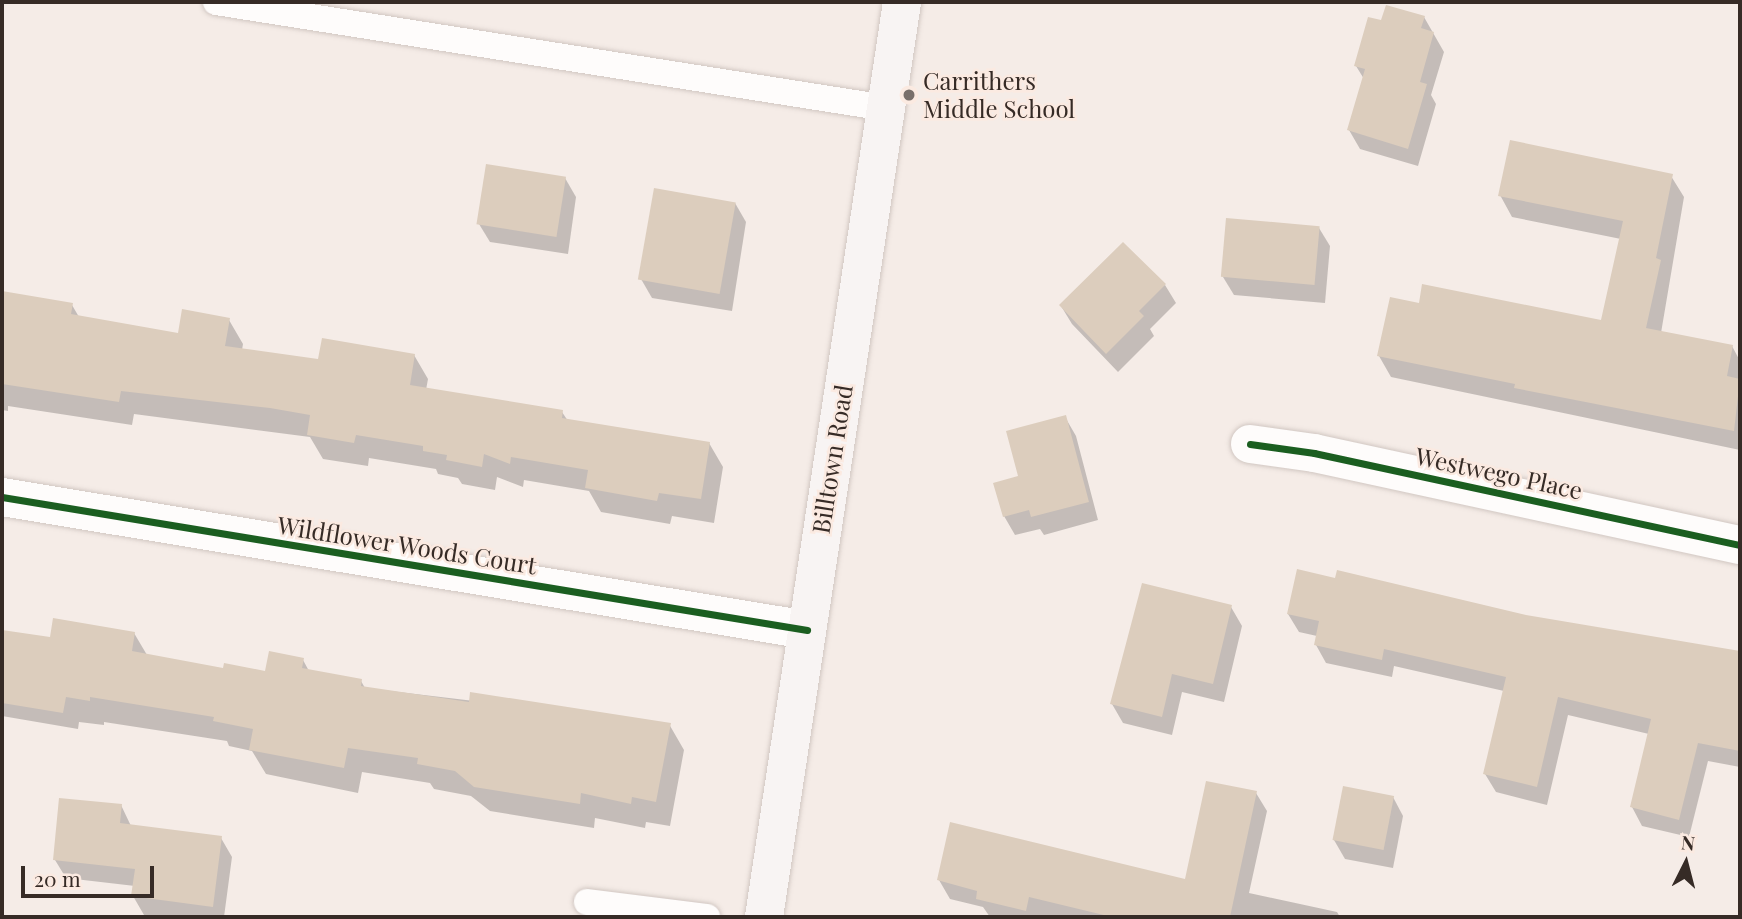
<!DOCTYPE html>
<style>
body{margin:0}
#map{position:relative;width:1742px;height:919px;overflow:hidden;background:#f5ece7;font-family:"Playfair Display",serif}
div>[style]{position:absolute}
[style*='--x']{left:calc(var(--x)*1px);top:calc(var(--y)*1px);width:calc(var(--w)*1px);rotate:calc(var(--a)*1deg)}
.shadow>*{inset:0;background:#0003}
.building>*{inset:0;background:#dccdbd;transform-origin:0 0}
.roads{filter:drop-shadow(0 0 2px #d1c7c2) drop-shadow(0 0 2px #d1c7c2)}
.service>*{height:26px;margin:-13px;padding:0 13px;transform-origin:13px;border-radius:13px;background:#fefcfb}
.minor>*{height:38px;margin:-19px;padding:0 19px;transform-origin:19px;border-radius:19px;background:#fefcfb}
.secondary>*{height:38px;margin:-19px;padding:0 19px;transform-origin:19px;border-radius:19px;background:#f8f4f3}
.cycleway>*{height:7px;margin:-3.5px;padding:0 3.5px;transform-origin:3.5px;border-radius:3.5px;background:#1b5e20}
.dots>*{width:19px;height:19px;translate:-50% -50%;box-sizing:border-box;border:4px solid #fbeae1;border-radius:50%}
span{translate:-50% -50%;white-space:nowrap;text-align:center;line-height:1.15;-webkit-text-stroke:5px #fbeae1;paint-order:stroke}
.poi-label{font-size:24px;color:#362b26}
.left{translate:0 -50%;text-align:left}
.street-label{font-size:24px;color:#362b26}
.frame{position:absolute;inset:0;border:4px solid #362b26;pointer-events:none}
.north{position:absolute;left:1651px;top:828px;width:70px;height:70px;-webkit-text-stroke:5px #fbeae1;paint-order:stroke;rotate:6deg;font-size:19px;font-weight:700;line-height:28px;text-align:center;color:#362b26}
.north::after{content:'';display:block;margin:auto;width:24px;height:32px;background:#362b26;clip-path:polygon(50% 0,100% 100%,50% 72%,0 100%)}
.scale{position:absolute;left:21px;top:866px;width:133px;height:32px;box-sizing:border-box;border:4px solid #362b26;border-top:0;padding-left:9px;font-size:21px;line-height:24px;white-space:nowrap;color:#362b26;-webkit-text-stroke:5px #fbeae1;paint-order:stroke}
</style>
<div id="map">
<div class="shadow">
<i style="clip-path:polygon(1424px 17px,1444px 52px,1431px 95px,1436px 104px,1418px 166px,1360px 149px,1349px 130px,1364px 79px,1356px 66px,1382px 23px)"></i>
<i style="clip-path:polygon(1671px 176px,1684px 197px,1661px 333px,1732px 346px,1740px 361px,1740px 450px,1391px 377px,1379px 356px,1420px 305px,1602px 322px,1621px 239px,1512px 217px,1500px 195px)"></i>
<i style="clip-path:polygon(565px 178px,576px 197px,568px 254px,490px 242px,479px 224px)"></i>
<i style="clip-path:polygon(735px 203px,746px 222px,732px 311px,652px 298px,641px 279px)"></i>
<i style="clip-path:polygon(1319px 228px,1330px 246px,1325px 303px,1234px 295px,1223px 277px)"></i>
<i style="clip-path:polygon(1165px 285px,1176px 303px,1150px 329px,1154px 336px,1118px 372px,1072px 324px,1061px 306px)"></i>
<i style="clip-path:polygon(2px 292px,72px 305px,79px 317px,179px 335px,229px 320px,243px 344px,242px 350px,319px 361px,414px 355px,428px 379px,426px 390px,562px 412px,568px 421px,709px 443px,723px 467px,714px 523px,672px 516px,670px 524px,601px 512px,589px 491px,524px 480px,523px 487px,497px 477px,495px 490px,462px 484px,458px 478px,438px 474px,436px 469px,369px 458px,368px 466px,323px 459px,310px 437px,134px 414px,132px 425px,8px 406px,8px 411px,2px 410px)"></i>
<i style="clip-path:polygon(1065px 417px,1076px 436px,1098px 520px,1044px 535px,1040px 529px,1015px 535px,1004px 516px)"></i>
<i style="clip-path:polygon(1231px 607px,1242px 626px,1224px 702px,1182px 692px,1172px 735px,1123px 723px,1112px 704px)"></i>
<i style="clip-path:polygon(1288px 614px,1526px 617px,1740px 659px,1740px 767px,1708px 761px,1689px 837px,1642px 826px,1632px 807px,1649px 734px,1568px 715px,1547px 805px,1496px 792px,1485px 774px,1504px 691px,1394px 666px,1392px 677px,1326px 663px,1316px 645px,1317px 636px,1299px 632px)"></i>
<i style="clip-path:polygon(2px 631px,52px 639px,134px 633px,147px 655px,225px 670px,267px 673px,303px 660px,309px 671px,361px 681px,365px 688px,669px 724px,684px 750px,670px 826px,646px 822px,645px 828px,595px 818px,594px 828px,490px 811px,471px 796px,434px 789px,430px 783px,362px 772px,358px 793px,266px 774px,252px 751px,229px 746px,227px 741px,104px 722px,104px 725px,79px 722px,78px 729px,2px 716px)"></i>
<i style="clip-path:polygon(1256px 793px,1267px 811px,1249px 893px,1337px 912px,1340px 917px,990px 917px,983px 907px,950px 899px,939px 880px,1186px 881px)"></i>
<i style="clip-path:polygon(1393px 797px,1403px 816px,1393px 868px,1345px 859px,1334px 840px)"></i>
<i style="clip-path:polygon(121px 805px,131px 826px,221px 838px,232px 857px,224px 917px,144px 915px,133px 896px,135px 886px,66px 878px,55px 860px)"></i>
</div>
<div class="building">
<i style="clip-path:polygon(1386px 5px,1425px 16px,1421px 28px,1434px 32px,1420px 82px,1427px 84px,1408px 149px,1347px 130px,1365px 69px,1354px 66px,1368px 17px,1381px 20px)"></i>
<i style="clip-path:polygon(1510px 140px,1673px 174px,1656px 258px,1661px 260px,1646px 328px,1733px 345px,1727px 376px,1740px 379px,1734px 431px,1514px 388px,1515px 384px,1377px 356px,1390px 297px,1419px 303px,1422px 284px,1601px 320px,1623px 221px,1498px 196px)"></i>
<i style="left:486px;top:164px;width:81px;height:61px;rotate:9deg"></i>
<i style="left:654px;top:188px;width:83px;height:93px;rotate:10deg"></i>
<i style="left:1226px;top:218px;width:94px;height:59px;rotate:5deg"></i>
<i style="clip-path:polygon(1123px 242px,1166px 284px,1139px 311px,1144px 316px,1106px 354px,1059px 305px)"></i>
<i style="clip-path:polygon(2px 291px,73px 303px,71px 314px,178px 333px,182px 309px,230px 318px,225px 346px,318px 359px,322px 338px,415px 354px,410px 385px,563px 410px,562px 418px,710px 442px,701px 499px,659px 493px,657px 501px,585px 488px,588px 470px,511px 457px,510px 464px,484px 454px,482px 467px,446px 460px,447px 455px,423px 451px,423px 446px,356px 435px,354px 443px,307px 435px,310px 415px,270px 408px,121px 391px,119px 402px,2px 384px)"></i>
<i style="clip-path:polygon(1066px 415px,1089px 502px,1031px 517px,1029px 510px,1003px 517px,993px 483px,1018px 476px,1006px 431px)"></i>
<i style="clip-path:polygon(1297px 569px,1335px 578px,1337px 570px,1526px 615px,1740px 651px,1740px 751px,1698px 743px,1679px 820px,1630px 807px,1651px 719px,1558px 697px,1537px 787px,1483px 774px,1506px 677px,1384px 649px,1382px 660px,1314px 645px,1319px 621px,1287px 614px)"></i>
<i style="clip-path:polygon(1142px 583px,1232px 605px,1213px 684px,1172px 674px,1162px 717px,1110px 704px)"></i>
<i style="clip-path:polygon(53px 618px,135px 632px,132px 651px,223px 668px,224px 663px,265px 671px,269px 651px,304px 658px,302px 668px,362px 679px,361px 686px,469px 702px,470px 692px,671px 723px,656px 802px,632px 797px,631px 804px,581px 793px,580px 804px,474px 787px,455px 771px,417px 764px,418px 758px,348px 748px,344px 768px,249px 750px,253px 729px,213px 721px,214px 717px,90px 697px,90px 701px,66px 697px,63px 713px,2px 703px,2px 630px,50px 637px)"></i>
<i style="clip-path:polygon(1206px 781px,1257px 791px,1230px 917px,1112px 917px,1029px 897px,1026px 911px,976px 899px,977px 891px,937px 880px,950px 822px,1185px 879px)"></i>
<i style="left:1343px;top:786px;width:52px;height:55px;rotate:11deg"></i>
<i style="clip-path:polygon(59px 798px,122px 804px,120px 823px,222px 836px,213px 907px,131px 896px,135px 869px,53px 860px)"></i>
</div>
<div class="roads">
<div class="service">
<i style="--x:216;--y:2;--w:678;--a:8.99"></i>
<i style="--x:587;--y:902;--w:121;--a:7.1"></i>
</div>
<div class="minor">
<i style="--x:1250;--y:444;--w:65;--a:8"></i>
<i style="--x:1314;--y:453;--w:436;--a:12.2"></i>
<i style="--x:2;--y:497;--w:816;--a:9.38"></i>
</div>
<div class="secondary">
<i style="--x:764;--y:917;--w:925;--a:-81.42"></i>
</div>
</div>
<div class="cycleway">
<i style="--x:1250;--y:444;--w:65;--a:8"></i>
<i style="--x:1314;--y:453;--w:436;--a:12.2"></i>
<i style="--x:2;--y:497;--w:816;--a:9.38"></i>
</div>
<div class="dots">
<i style="left:909px;top:95px;background:#796f6a"></i>
</div>
<div class="poi-label">
<span class="left" style="left:923px;top:95px">Carrithers<br>Middle School</span>
</div>
<div class="street-label">
<span style="left:832px;top:459px;rotate:-81deg">Billtown Road</span>
<span style="left:1499px;top:473px;rotate:12deg">Westwego Place</span>
<span style="left:407px;top:545px;rotate:9deg">Wildflower Woods Court</span>
</div>
<div class="frame"></div>
<div class="north">N</div>
<div class="scale">20 m</div>
</div>
